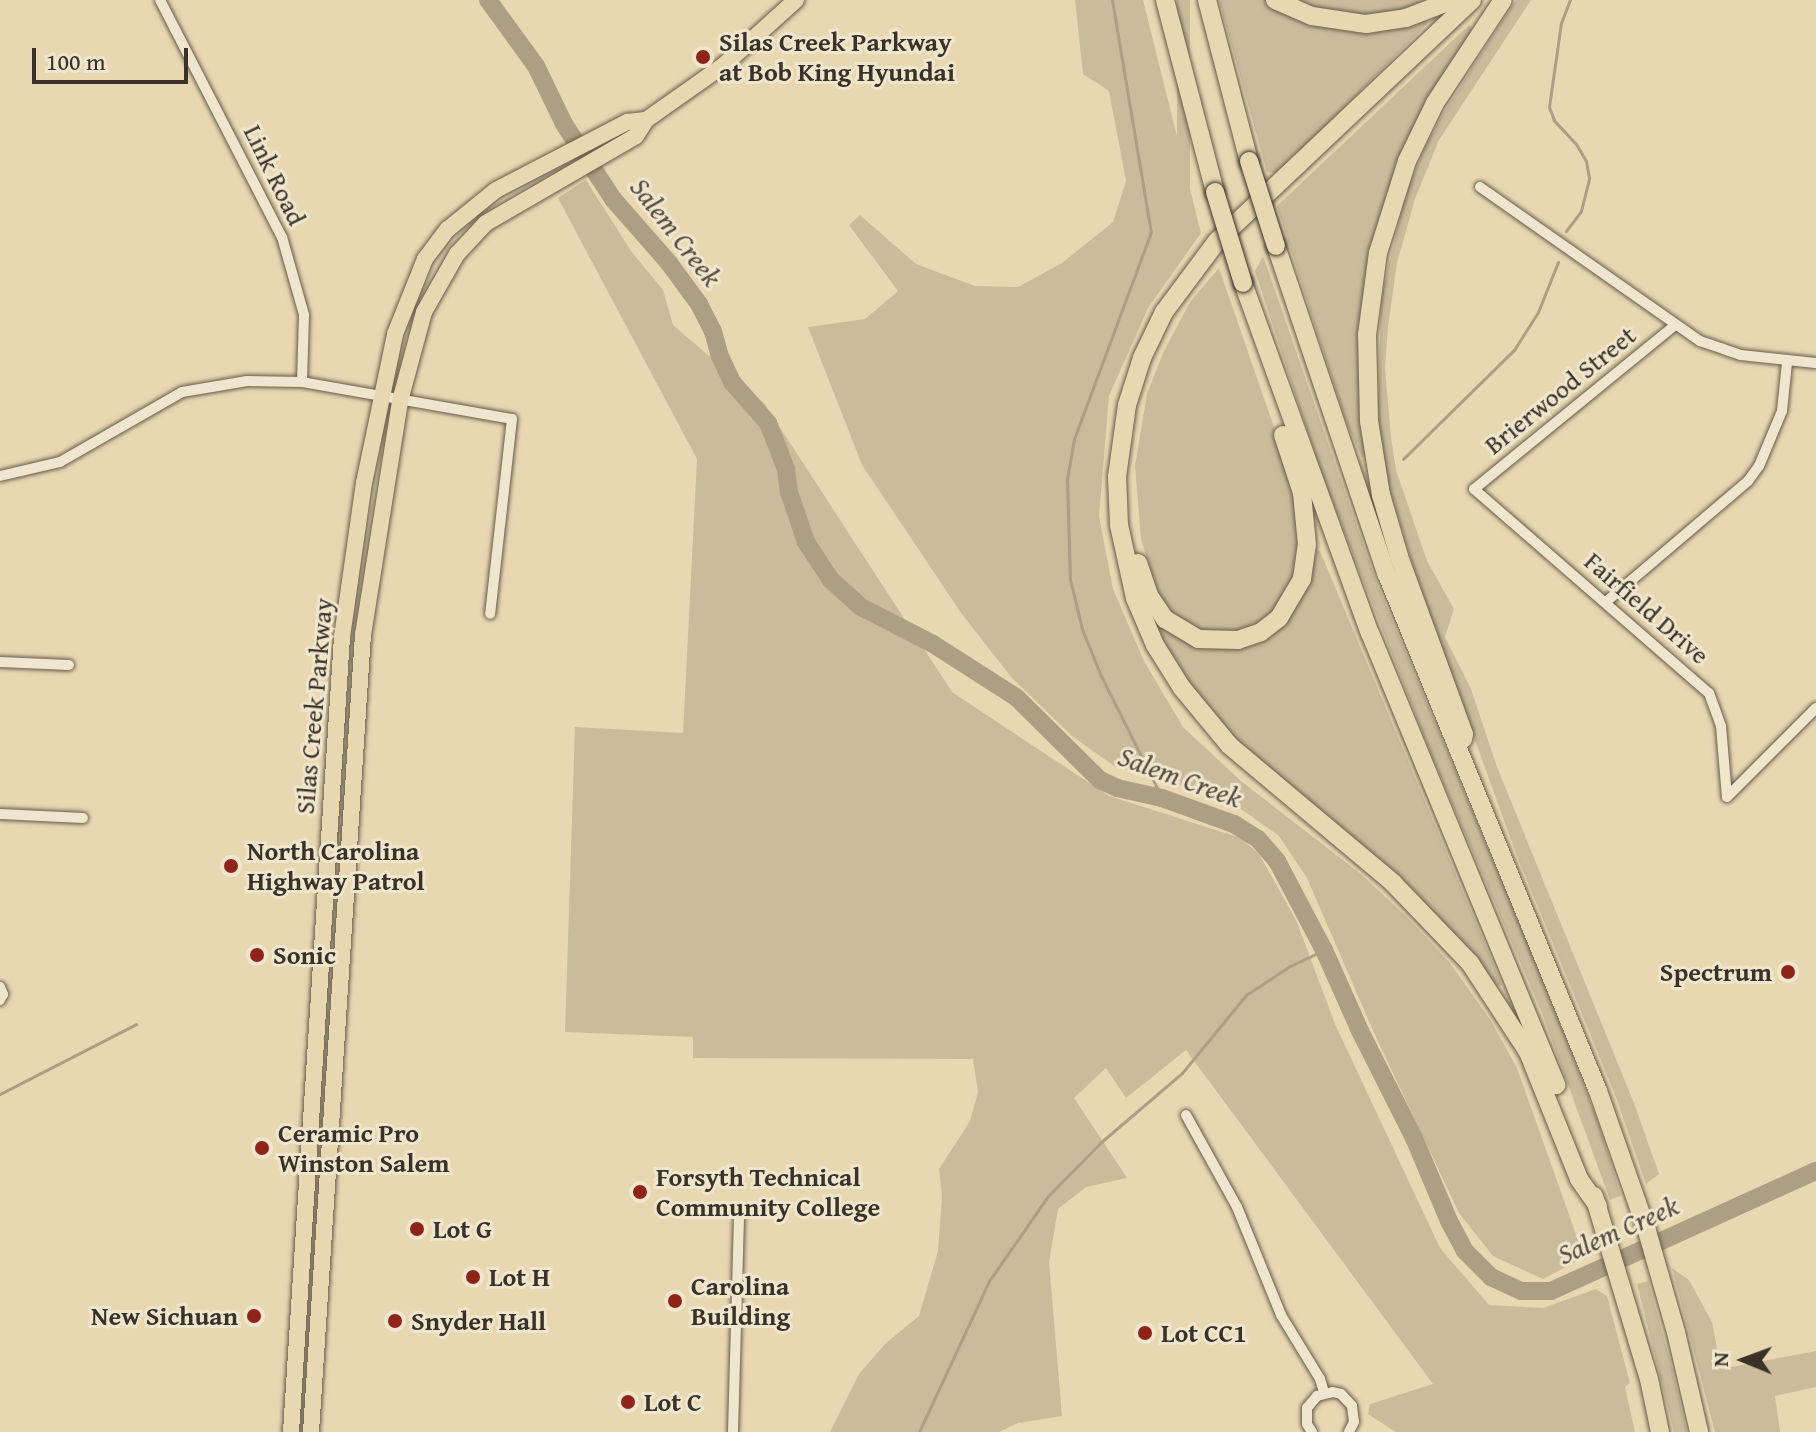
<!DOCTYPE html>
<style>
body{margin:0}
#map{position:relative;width:1816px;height:1432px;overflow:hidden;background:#e8d8b2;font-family:"Gentium Book Plus",serif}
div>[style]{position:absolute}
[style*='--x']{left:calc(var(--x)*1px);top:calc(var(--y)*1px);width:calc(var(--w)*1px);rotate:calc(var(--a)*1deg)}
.green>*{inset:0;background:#cabc9b;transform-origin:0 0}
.stream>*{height:3px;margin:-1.5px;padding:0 1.5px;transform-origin:1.5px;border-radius:1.5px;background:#ad9f83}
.river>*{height:18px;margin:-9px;padding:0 9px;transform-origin:9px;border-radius:9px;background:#ad9f83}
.roads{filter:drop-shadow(0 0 2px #665b4a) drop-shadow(0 0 2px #665b4a)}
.minor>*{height:10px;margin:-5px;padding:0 5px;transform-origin:5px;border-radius:5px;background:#f0e6cd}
.primary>*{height:16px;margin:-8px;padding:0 8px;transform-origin:8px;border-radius:8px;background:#e8d8b2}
.motorway>*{height:18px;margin:-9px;padding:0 9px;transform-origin:9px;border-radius:9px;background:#e8d8b2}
.bridges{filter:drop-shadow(0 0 2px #3a3128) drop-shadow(0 0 2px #3a3128)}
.motorway-bridge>*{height:18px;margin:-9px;padding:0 9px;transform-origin:9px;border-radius:9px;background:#e8d8b2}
.dots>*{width:22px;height:22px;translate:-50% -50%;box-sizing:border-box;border:4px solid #f0e6cd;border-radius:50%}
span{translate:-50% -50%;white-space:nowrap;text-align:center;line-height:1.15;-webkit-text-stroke:6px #f0e6cd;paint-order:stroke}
.poi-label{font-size:26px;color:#3a3128;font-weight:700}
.left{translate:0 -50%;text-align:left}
.right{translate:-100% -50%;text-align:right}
.street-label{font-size:26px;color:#3a3128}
.water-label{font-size:28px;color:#574c3f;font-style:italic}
.north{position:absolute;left:1704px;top:1320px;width:80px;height:80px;-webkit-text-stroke:6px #f0e6cd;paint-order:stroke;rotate:271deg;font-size:22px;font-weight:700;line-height:32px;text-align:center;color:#3a3128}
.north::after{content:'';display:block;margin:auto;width:28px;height:36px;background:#3a3128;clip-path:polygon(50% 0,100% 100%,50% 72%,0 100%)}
.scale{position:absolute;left:32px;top:48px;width:156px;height:36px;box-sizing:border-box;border:4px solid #3a3128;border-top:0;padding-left:10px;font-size:24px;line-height:28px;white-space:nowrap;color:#3a3128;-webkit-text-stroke:6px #f0e6cd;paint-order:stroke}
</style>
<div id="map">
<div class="green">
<i style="clip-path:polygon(1075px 0,1143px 0,1201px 233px,1148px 308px,1109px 396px,1099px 516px,1113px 589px,1144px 661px,1183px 727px,1241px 781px,1362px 875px,1408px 918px,1450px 963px,1491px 1021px,1517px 1068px,1584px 1257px,1543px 1279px,1493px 1256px,1459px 1213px,1374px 1033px,1307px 878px,1279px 836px,1227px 799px,1114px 766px,1072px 736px,1012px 678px,961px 613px,862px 465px,808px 327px,865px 319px,898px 291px,849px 225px,860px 215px,916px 264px,975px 286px,1018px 287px,1062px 263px,1113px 222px,1126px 181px,1109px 91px,1083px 74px)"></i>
<i style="left:1177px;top:0;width:13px;height:187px"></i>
<i style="clip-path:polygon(1219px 0,1266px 0,1286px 11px,1424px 19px,1428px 23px,1305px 147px,1275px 173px,1267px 172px)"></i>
<i style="clip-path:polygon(1290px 0,1438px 0,1409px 10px,1364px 17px,1318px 10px)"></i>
<i style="clip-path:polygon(1516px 0,1531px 0,1439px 140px,1415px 199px,1397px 263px,1388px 327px,1385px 368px,1391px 437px,1396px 470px,1427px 561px,1454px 609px,1445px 637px,1471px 689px,1497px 767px,1634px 1103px,1659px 1174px,1646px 1184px,1616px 1097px,1517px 856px,1418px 583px,1387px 481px,1378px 421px,1381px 298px,1405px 197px,1423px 151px,1444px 112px)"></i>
<i style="clip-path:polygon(1469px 25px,1473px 29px,1424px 108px,1403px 148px,1373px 242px,1366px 455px,1362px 458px,1344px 416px,1277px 206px)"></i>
<i style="clip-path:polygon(586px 180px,631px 251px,663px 290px,673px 325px,764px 403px,952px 692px,1109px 796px,1241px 838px,1259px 854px,1296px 920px,1335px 1024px,1440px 1248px,1489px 1305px,1543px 1308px,1596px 1289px,1607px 1296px,1630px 1383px,1625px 1387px,1635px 1432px,1396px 1432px,1368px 1414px,1370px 1404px,1433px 1384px,1186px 1050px,1126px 1098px,1106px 1068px,1074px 1098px,1127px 1178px,1086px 1187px,1058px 1209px,1049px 1262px,1062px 1416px,1018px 1423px,999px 1432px,830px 1432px,859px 1374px,886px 1343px,919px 1316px,938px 1251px,942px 1196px,939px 1169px,970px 1121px,978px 1092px,973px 1059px,693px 1058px,693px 1037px,565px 1032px,575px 727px,683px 733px,697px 459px,558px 198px)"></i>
<i style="clip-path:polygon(1263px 256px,1377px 584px,1550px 997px,1598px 1122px,1621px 1196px,1610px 1200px,1542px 1013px,1431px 754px,1321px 472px,1255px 271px)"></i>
<i style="clip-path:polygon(1219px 268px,1295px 488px,1302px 520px,1296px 579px,1273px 615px,1243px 632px,1205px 633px,1178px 620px,1159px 600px,1141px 539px,1135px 466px,1147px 394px,1163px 353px,1190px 302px)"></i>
<i style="clip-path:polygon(1317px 550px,1320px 551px,1502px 985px,1496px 987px,1226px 731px,1171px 661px,1156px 625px,1162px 621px,1242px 644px,1310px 573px)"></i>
<i style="clip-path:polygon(1672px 1268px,1689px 1280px,1712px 1322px,1721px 1369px,1816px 1351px,1816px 1387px,1775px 1396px,1780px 1432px,1715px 1432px)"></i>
<i style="clip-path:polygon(1648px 1281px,1670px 1360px,1687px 1432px,1674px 1432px,1637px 1284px)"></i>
</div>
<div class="stream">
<i style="--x:1112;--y:0;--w:235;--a:80.5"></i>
<i style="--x:1151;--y:232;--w:221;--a:110.4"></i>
<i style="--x:1074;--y:439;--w:41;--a:99.9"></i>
<i style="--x:1067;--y:479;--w:100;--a:88.3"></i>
<i style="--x:1070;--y:579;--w:51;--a:76.5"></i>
<i style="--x:1082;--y:629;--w:51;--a:68"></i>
<i style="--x:1101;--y:676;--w:136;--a:63.4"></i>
<i style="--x:1566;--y:231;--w:25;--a:-53"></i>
<i style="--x:1581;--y:211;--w:34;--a:-76"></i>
<i style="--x:1589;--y:178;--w:17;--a:-100"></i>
<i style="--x:1586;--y:161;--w:20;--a:-120"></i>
<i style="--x:1576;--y:144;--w:33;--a:-133"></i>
<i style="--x:1554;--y:120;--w:14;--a:-111"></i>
<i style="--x:1549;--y:107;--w:85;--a:-81.9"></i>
<i style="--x:1561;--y:23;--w:25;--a:-69"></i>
<i style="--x:1403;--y:459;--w:156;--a:-44.5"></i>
<i style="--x:1514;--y:350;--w:45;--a:-57.7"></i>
<i style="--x:1538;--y:312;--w:54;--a:-68.2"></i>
<i style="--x:0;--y:1094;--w:153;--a:-27.2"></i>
<i style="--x:919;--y:1432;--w:166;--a:-65.1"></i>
<i style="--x:989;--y:1281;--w:103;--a:-55.2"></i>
<i style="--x:1048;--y:1196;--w:74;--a:-45.5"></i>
<i style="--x:1100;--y:1143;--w:108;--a:-40.5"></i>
<i style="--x:1182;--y:1073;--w:101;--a:-50.6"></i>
<i style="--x:1246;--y:995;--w:53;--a:-33.4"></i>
<i style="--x:1290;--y:966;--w:38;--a:-25"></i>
</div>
<div class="river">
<i style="--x:488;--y:0;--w:82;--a:54"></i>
<i style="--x:536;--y:66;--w:64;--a:64.2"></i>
<i style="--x:564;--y:124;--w:90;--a:56.8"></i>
<i style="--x:613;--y:199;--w:85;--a:48.8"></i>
<i style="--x:669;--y:263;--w:51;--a:53.8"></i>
<i style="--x:699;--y:304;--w:30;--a:63"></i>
<i style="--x:713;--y:331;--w:24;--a:75"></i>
<i style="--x:719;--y:354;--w:31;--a:65"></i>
<i style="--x:732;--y:382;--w:55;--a:48.7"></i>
<i style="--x:768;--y:423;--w:49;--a:68.6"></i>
<i style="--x:786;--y:469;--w:23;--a:83"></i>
<i style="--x:789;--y:492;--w:53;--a:71.2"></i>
<i style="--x:806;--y:542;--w:45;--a:56.7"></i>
<i style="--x:831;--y:580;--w:40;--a:42"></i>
<i style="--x:861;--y:607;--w:81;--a:27.2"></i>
<i style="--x:933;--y:644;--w:98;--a:32.6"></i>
<i style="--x:1016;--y:697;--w:118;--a:44.7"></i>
<i style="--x:1100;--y:780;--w:19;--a:25"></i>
<i style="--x:1117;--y:788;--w:46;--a:12.5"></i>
<i style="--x:1162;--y:798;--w:77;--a:19.9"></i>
<i style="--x:1234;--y:824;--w:28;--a:32"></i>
<i style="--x:1258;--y:839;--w:29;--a:49"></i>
<i style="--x:1277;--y:861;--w:101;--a:62.2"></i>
<i style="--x:1324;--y:950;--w:89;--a:66"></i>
<i style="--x:1360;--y:1031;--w:120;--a:63.2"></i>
<i style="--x:1414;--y:1138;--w:90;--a:67.1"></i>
<i style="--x:1449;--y:1221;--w:34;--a:62"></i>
<i style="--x:1465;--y:1251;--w:37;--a:45"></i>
<i style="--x:1491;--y:1277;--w:33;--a:25"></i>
<i style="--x:1521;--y:1291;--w:30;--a:0"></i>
<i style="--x:1551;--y:1291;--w:291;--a:-24.4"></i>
</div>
<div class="roads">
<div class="minor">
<i style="--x:160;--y:0;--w:267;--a:62.8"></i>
<i style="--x:282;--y:237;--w:81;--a:74.2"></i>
<i style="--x:304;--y:315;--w:67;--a:91.7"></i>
<i style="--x:1480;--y:187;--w:269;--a:35"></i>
<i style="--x:1700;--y:341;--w:43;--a:18.9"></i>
<i style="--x:1741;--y:355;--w:75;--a:6.1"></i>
<i style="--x:1674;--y:326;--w:258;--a:140.8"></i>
<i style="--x:1474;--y:489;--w:311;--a:41"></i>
<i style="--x:1709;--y:693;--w:35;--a:70"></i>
<i style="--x:1721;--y:726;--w:71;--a:85.2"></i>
<i style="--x:0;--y:476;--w:62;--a:-13.1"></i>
<i style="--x:60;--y:462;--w:141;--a:-29.8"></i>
<i style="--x:182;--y:392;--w:66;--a:-9.6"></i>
<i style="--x:247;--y:381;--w:55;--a:1"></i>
<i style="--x:302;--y:382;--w:213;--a:10"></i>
<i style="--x:512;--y:419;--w:196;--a:96.4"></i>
<i style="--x:1607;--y:601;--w:185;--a:-40.4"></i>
<i style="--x:1748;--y:481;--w:19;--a:-54"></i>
<i style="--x:1759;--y:466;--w:60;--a:-67.3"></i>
<i style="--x:1782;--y:411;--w:48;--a:-84.1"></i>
<i style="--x:0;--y:662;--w:69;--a:2.5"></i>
<i style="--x:1727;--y:797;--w:126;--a:-45"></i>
<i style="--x:0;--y:814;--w:83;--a:2.8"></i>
<i style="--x:0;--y:987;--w:8;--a:67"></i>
<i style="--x:3;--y:994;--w:7;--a:117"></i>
<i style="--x:1186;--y:1115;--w:105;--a:61"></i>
<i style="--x:1237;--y:1207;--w:117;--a:67.8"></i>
<i style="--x:1281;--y:1315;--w:75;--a:58.6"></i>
<i style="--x:1320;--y:1379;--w:14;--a:73"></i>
<i style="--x:733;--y:1432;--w:213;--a:-88.4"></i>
<i style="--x:1312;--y:1432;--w:9;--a:-122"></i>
<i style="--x:1307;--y:1424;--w:16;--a:-90"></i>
<i style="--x:1307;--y:1408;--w:16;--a:-50"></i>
<i style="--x:1317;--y:1396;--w:16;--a:-14"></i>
<i style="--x:1333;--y:1392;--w:8;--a:14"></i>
<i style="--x:1341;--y:1394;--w:16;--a:47"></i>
<i style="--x:1352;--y:1406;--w:16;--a:83"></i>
<i style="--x:1354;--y:1422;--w:11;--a:117"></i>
</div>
<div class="primary">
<i style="--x:291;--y:1432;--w:797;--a:-86.33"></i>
<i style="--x:342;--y:637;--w:156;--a:-81.9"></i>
<i style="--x:364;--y:483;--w:152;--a:-78.2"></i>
<i style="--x:395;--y:334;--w:81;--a:-68.2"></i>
<i style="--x:425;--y:259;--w:38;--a:-53"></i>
<i style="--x:448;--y:229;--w:62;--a:-39.1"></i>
<i style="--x:496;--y:190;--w:148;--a:-27.4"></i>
<i style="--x:627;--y:122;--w:19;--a:-6"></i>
<i style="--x:311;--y:1432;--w:799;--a:-86.27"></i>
<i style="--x:363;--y:635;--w:237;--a:-81"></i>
<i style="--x:400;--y:401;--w:92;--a:-74.9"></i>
<i style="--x:424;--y:312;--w:67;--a:-60.4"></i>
<i style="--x:457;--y:254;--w:42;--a:-46.9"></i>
<i style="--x:486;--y:223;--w:173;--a:-30.1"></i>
<i style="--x:636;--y:136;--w:19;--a:-58"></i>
<i style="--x:646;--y:120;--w:95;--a:-35.2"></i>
<i style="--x:724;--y:65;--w:97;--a:-42.1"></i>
</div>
<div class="motorway">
<i style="--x:1165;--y:0;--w:198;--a:75.4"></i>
<i style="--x:1207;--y:0;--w:166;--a:75.4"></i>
<i style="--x:1275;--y:0;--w:40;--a:23.4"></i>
<i style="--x:1312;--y:16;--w:55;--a:8.4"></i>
<i style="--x:1366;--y:24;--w:40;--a:-8.5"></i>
<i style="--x:1406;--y:18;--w:50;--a:-21"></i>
<i style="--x:1472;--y:0;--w:351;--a:136.6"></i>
<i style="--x:1217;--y:241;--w:89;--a:126.7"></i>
<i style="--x:1164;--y:312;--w:51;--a:115.6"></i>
<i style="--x:1142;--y:358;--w:49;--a:107.7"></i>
<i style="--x:1127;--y:405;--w:73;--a:97.9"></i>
<i style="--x:1117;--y:477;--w:48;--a:87.6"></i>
<i style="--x:1119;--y:525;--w:75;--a:77.6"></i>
<i style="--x:1135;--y:598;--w:51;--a:66.9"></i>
<i style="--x:1155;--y:645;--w:51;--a:57.9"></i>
<i style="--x:1182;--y:688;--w:75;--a:50.4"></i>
<i style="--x:1230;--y:746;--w:213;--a:40"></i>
<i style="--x:1393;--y:883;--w:111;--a:46.1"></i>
<i style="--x:1470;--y:963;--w:106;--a:56.9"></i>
<i style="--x:1528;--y:1052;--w:137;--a:68.1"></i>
<i style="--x:1579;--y:1179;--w:33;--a:55"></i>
<i style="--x:1276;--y:246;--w:347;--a:71.4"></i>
<i style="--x:1387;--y:575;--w:557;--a:67.76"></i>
<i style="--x:1598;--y:1091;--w:148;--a:70.7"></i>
<i style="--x:1647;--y:1231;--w:105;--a:74"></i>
<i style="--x:1676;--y:1332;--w:103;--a:77"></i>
<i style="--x:1243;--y:283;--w:372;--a:70.1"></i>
<i style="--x:1370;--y:633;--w:489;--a:67.6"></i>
<i style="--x:1138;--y:563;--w:36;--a:71"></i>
<i style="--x:1150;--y:597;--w:27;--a:56"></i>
<i style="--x:1165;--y:619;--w:39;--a:31"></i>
<i style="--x:1198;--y:639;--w:40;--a:1.4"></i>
<i style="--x:1238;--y:640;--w:24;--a:-19"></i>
<i style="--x:1261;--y:632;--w:23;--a:-38"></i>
<i style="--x:1279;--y:618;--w:45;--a:-59.5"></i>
<i style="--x:1302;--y:579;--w:34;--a:-82"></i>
<i style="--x:1307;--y:545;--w:52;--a:-95.5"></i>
<i style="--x:1302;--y:493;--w:61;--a:-108.1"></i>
<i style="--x:1463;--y:739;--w:5;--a:-79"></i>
<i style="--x:1464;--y:734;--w:189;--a:-110.1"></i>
<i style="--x:1399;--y:556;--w:64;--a:-106.4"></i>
<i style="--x:1381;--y:495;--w:75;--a:-99.2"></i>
<i style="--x:1369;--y:421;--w:86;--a:-91.3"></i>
<i style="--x:1367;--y:335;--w:83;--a:-82.4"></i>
<i style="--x:1378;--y:253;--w:96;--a:-72.5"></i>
<i style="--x:1407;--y:161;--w:64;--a:-64.2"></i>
<i style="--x:1435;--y:103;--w:123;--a:-56.6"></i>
<i style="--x:1594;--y:1196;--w:191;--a:73.3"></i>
<i style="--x:1649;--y:1379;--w:54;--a:78.3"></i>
</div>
</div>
<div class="bridges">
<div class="motorway-bridge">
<i style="--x:1249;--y:161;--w:89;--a:72.4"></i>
<i style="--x:1215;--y:192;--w:95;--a:72.9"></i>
</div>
</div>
<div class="dots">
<i style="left:703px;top:57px;background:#8f2418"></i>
<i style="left:231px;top:866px;background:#8f2418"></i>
<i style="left:257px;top:955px;background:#8f2418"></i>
<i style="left:1788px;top:972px;background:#8f2418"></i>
<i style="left:262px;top:1148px;background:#8f2418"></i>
<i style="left:640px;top:1192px;background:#8f2418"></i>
<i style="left:417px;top:1229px;background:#8f2418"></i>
<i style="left:473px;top:1277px;background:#8f2418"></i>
<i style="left:675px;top:1301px;background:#8f2418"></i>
<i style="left:254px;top:1316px;background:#8f2418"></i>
<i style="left:395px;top:1321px;background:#8f2418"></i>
<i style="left:1145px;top:1333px;background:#8f2418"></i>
<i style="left:628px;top:1402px;background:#8f2418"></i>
</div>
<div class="poi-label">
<span class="left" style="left:719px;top:57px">Silas Creek Parkway<br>at Bob King Hyundai</span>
<span class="left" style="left:247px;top:866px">North Carolina<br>Highway Patrol</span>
<span class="left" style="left:273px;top:955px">Sonic</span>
<span class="right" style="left:1772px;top:972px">Spectrum</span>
<span class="left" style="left:278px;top:1148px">Ceramic Pro<br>Winston Salem</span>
<span class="left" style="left:656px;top:1192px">Forsyth Technical<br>Community College</span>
<span class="left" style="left:433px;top:1229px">Lot G</span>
<span class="left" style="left:489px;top:1277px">Lot H</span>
<span class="left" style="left:691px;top:1301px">Carolina<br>Building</span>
<span class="right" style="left:238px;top:1316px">New Sichuan</span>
<span class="left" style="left:411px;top:1321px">Snyder Hall</span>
<span class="left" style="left:1161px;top:1333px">Lot CC1</span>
<span class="left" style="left:644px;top:1402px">Lot C</span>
</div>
<div class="street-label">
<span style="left:275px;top:175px;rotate:64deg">Link Road</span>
<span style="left:1560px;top:390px;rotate:-39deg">Brierwood Street</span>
<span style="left:1647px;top:608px;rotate:41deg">Fairfield Drive</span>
<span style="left:314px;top:706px;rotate:-85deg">Silas Creek Parkway</span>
</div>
<div class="water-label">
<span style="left:676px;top:232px;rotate:52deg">Salem Creek</span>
<span style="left:1180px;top:777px;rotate:20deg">Salem Creek</span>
<span style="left:1618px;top:1230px;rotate:-24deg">Salem Creek</span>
</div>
<div class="north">N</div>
<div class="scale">100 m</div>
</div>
